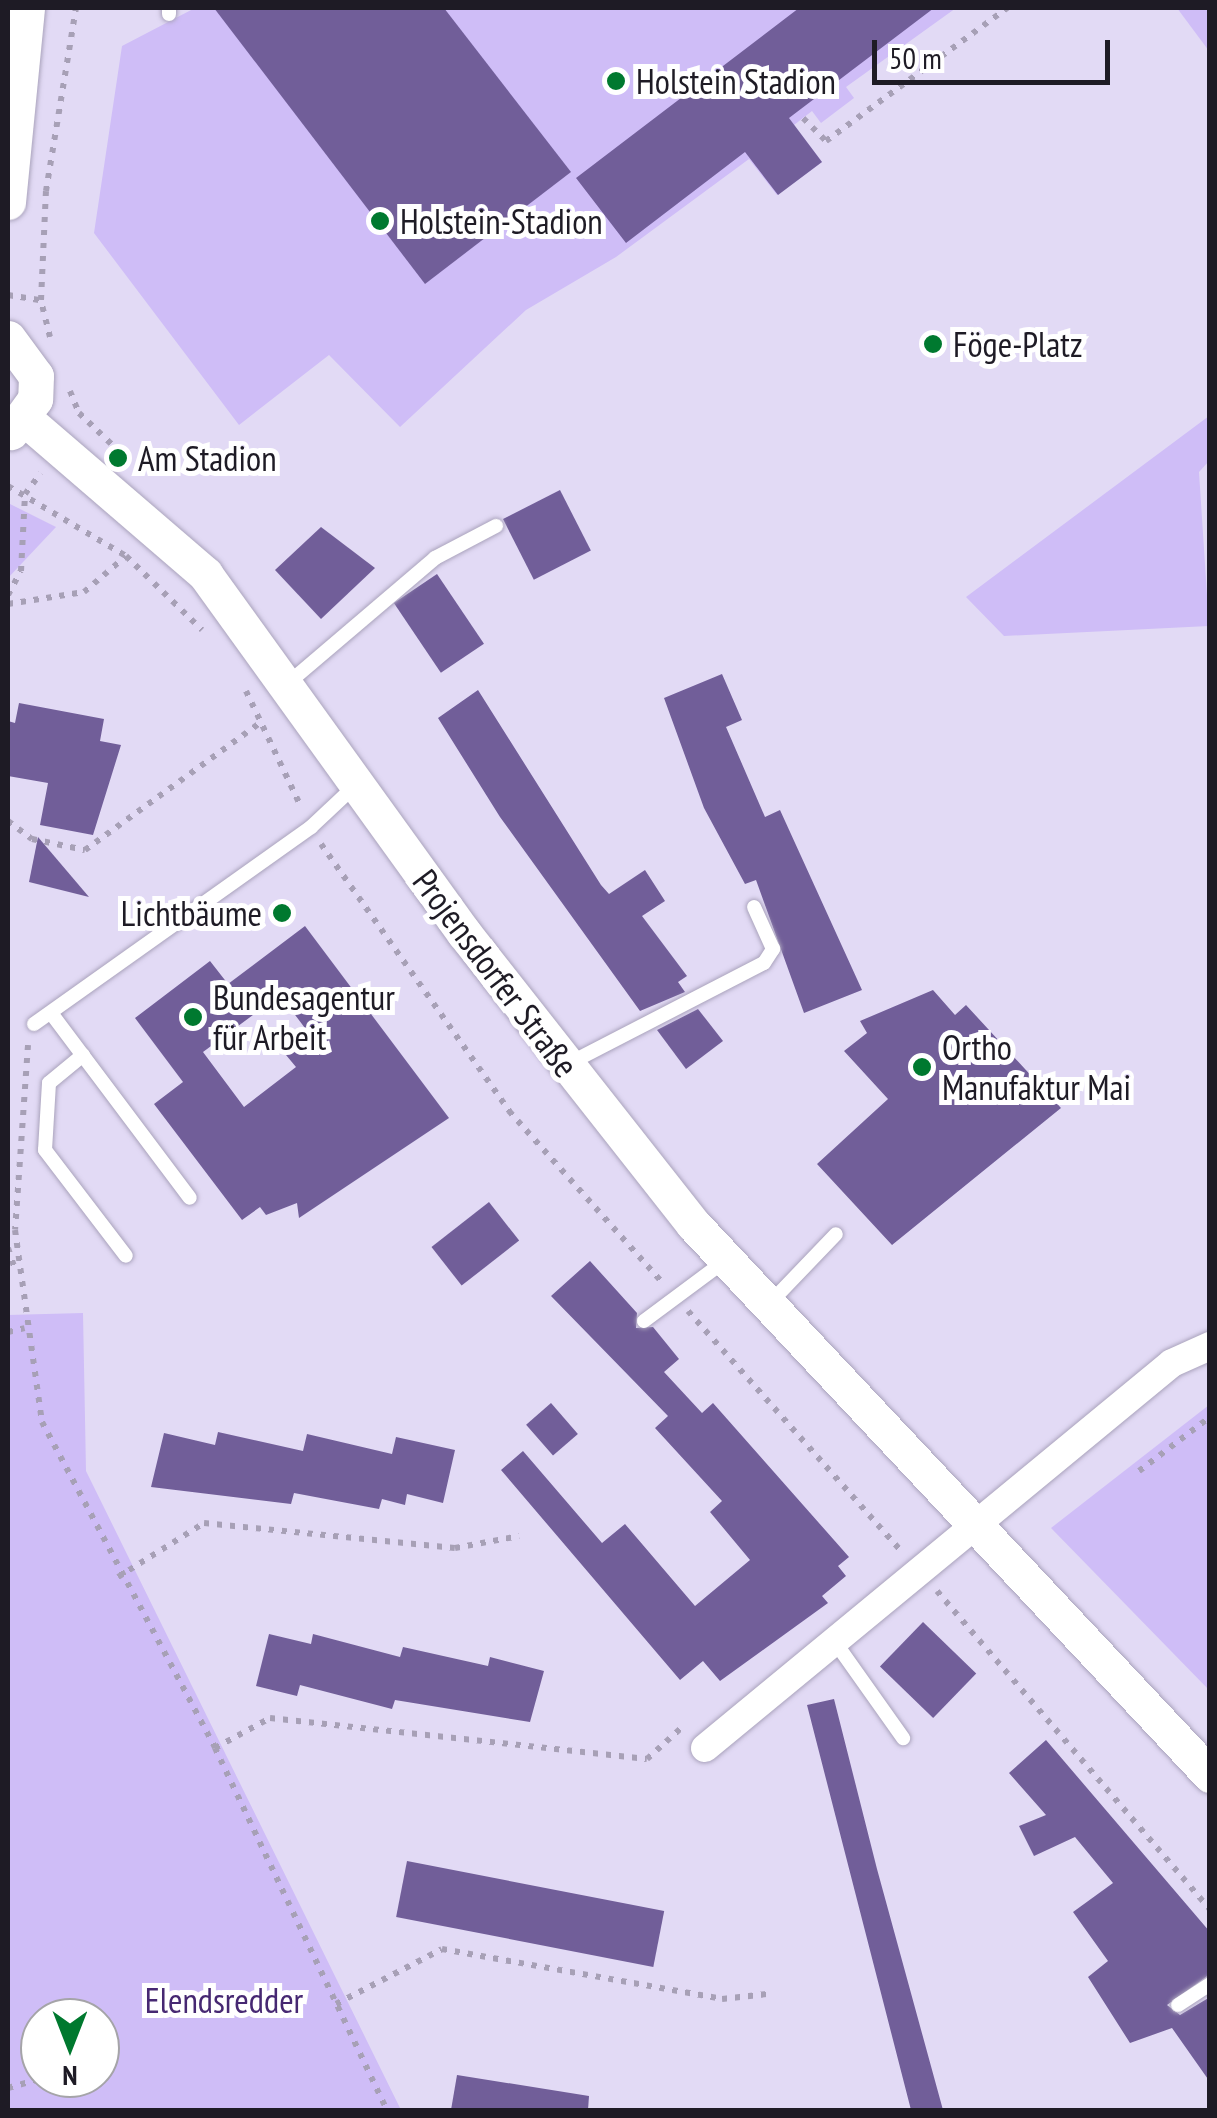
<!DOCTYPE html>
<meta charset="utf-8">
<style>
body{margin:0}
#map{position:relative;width:1217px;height:2118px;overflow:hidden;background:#e2daf5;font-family:"PT Sans Narrow",sans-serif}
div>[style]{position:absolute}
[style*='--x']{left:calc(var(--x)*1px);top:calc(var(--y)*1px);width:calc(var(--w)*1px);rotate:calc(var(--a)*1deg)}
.green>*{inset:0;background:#cfbdf7}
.building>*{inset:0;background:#715e99;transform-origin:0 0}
.path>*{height:6px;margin-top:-3px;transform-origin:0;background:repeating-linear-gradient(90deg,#a7a0b6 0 5px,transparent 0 13px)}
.roads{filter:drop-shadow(0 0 2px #aaa3bc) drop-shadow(0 0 2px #aaa3bc)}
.service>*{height:14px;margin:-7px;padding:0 7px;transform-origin:7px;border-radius:7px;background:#fff}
.minor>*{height:28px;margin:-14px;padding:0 14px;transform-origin:14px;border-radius:14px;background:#fff}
.tertiary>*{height:35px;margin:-17.5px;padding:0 17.5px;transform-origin:17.5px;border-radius:17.5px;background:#fff}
.dots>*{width:28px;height:28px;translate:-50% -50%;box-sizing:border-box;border:5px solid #fff;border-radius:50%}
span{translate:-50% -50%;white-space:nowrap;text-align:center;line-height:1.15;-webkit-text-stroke:10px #fff;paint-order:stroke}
.poi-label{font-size:35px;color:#1e1b25}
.left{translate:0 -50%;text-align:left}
.right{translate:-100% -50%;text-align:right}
.street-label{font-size:35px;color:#1e1b25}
.park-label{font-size:35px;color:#462872}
.frame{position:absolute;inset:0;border:10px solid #1e1b25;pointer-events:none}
.north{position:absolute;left:20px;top:1998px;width:100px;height:100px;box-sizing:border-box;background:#fff;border:2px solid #a5a4a8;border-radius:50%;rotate:180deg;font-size:28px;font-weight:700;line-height:40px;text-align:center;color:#1e1b25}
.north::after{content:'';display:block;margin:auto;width:35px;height:45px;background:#00792f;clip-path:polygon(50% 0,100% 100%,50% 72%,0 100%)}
.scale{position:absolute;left:872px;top:40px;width:238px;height:45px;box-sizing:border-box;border:5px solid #1e1b25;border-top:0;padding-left:12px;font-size:30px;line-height:35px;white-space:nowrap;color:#1e1b25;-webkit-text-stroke:8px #fff;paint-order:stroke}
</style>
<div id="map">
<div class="green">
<i style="clip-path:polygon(195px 8px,956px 8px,846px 87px,854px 98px,821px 123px,812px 111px,794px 125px,822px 162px,777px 195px,749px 159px,616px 257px,526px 310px,400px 427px,329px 355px,239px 425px,94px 233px,122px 46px)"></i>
<i style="clip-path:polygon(1177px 8px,1209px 8px,1209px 51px)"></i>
<i style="clip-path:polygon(1209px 416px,1209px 461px,1199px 472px,1209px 626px,1004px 636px,966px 597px)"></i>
<i style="clip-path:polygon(8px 503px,56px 527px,8px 578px)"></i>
<i style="clip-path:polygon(evenodd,83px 1313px,86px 1471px,401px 2110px,8px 2110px,8px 1315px,83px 1313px,40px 2018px,100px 2018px,100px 2078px,40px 2078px,40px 2018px)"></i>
<i style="clip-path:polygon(1209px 1405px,1209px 1690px,1051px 1528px)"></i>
</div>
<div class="building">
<i style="clip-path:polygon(214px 8px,444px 8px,571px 172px,425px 284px)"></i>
<i style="clip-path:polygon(799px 8px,934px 8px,789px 118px,822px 162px,778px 195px,745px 152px,626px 243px,576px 178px)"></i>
<i style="left:560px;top:490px;width:68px;height:64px;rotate:63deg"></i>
<i style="clip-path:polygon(321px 527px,375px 568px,321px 619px,275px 570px)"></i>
<i style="left:437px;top:574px;width:84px;height:52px;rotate:56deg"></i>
<i style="clip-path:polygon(722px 674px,742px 720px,726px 727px,765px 817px,780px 810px,862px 990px,804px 1013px,756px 880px,745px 884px,704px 808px,664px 698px)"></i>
<i style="clip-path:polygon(478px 690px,601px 885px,609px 894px,645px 870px,665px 901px,642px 916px,687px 976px,678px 982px,685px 992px,640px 1011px,500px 817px,438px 718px)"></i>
<i style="clip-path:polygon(19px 703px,104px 719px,100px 741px,121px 745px,93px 835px,40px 825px,48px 783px,8px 776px,8px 721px,15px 723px)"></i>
<i style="clip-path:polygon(38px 837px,89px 897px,29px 882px)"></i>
<i style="clip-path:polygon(evenodd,305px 926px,449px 1118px,299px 1218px,297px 1203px,266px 1215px,260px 1207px,242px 1220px,154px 1104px,183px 1082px,135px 1018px,210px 961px,228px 984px,305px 926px,280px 995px,311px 1036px,286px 1055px,296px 1067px,244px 1107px,203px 1052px,280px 995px)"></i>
<i style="clip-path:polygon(933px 990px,955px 1015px,966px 1005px,1061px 1108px,892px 1245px,817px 1164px,888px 1099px,844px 1051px,867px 1033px,860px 1021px)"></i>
<i style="clip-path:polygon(698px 1009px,723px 1041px,686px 1069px,657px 1030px)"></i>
<i style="left:489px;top:1202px;width:49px;height:73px;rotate:52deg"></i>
<i style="clip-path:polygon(590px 1261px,637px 1313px,636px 1328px,653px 1327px,679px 1359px,664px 1372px,702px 1413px,713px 1403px,849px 1557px,838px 1566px,846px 1576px,822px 1596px,828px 1603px,720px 1681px,703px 1661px,680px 1680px,501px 1470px,523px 1451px,602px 1543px,625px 1524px,695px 1606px,750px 1560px,710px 1512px,722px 1501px,655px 1428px,668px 1416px,551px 1296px)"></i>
<i style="left:551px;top:1403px;width:41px;height:33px;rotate:49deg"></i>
<i style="clip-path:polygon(218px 1432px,303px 1451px,307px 1434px,392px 1454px,396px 1437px,455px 1450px,443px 1503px,407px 1494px,405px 1505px,382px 1499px,379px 1509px,294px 1493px,291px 1504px,151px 1487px,164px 1433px,215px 1445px)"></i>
<i style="left:923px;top:1622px;width:74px;height:62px;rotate:44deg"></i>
<i style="clip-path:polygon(269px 1634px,311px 1644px,313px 1634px,400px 1657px,403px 1647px,488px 1666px,490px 1657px,544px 1671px,530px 1722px,395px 1700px,392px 1709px,300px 1685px,297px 1696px,256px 1686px)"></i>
<i style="clip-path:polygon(834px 1699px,877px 1869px,943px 2110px,911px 2110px,807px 1705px)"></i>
<i style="clip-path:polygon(1046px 1740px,1210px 1932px,1210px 1974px,1167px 2005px,1180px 2015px,1210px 1997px,1210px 2082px,1172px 2028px,1130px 2043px,1088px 1977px,1108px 1961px,1073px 1912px,1113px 1883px,1075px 1837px,1034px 1856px,1019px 1826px,1046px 1815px,1009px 1773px)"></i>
<i style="left:407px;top:1861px;width:262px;height:57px;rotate:11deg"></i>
<i style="clip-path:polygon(457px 2075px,589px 2096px,588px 2110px,451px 2110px)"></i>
</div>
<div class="path">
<i style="--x:803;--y:118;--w:33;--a:45"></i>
<i style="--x:826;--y:141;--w:225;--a:-36.3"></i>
<i style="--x:8;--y:295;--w:33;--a:9"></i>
<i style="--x:50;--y:337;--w:38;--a:-104"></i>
<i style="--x:41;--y:300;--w:109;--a:-87.4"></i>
<i style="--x:46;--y:191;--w:185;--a:-80.7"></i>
<i style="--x:70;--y:391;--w:24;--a:68"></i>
<i style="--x:79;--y:413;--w:69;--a:43.8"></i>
<i style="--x:8;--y:486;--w:137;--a:30.7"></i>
<i style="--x:126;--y:556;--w:106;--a:44.2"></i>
<i style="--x:8;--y:595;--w:27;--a:-62"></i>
<i style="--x:21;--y:571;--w:77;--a:-87"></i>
<i style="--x:25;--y:494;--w:26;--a:-53"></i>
<i style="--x:8;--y:604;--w:77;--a:-9"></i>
<i style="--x:84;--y:592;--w:55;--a:-40.6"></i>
<i style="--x:246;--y:691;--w:128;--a:64.6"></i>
<i style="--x:8;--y:821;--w:30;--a:37"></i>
<i style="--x:32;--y:839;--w:54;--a:11.7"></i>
<i style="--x:85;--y:850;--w:218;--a:-36"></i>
<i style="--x:321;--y:844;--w:327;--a:54.8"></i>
<i style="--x:509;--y:1111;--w:231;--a:48.2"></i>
<i style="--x:28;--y:1045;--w:185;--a:94"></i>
<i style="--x:15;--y:1230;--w:194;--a:82"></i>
<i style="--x:42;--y:1422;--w:369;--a:62"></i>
<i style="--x:215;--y:1748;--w:401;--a:64.6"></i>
<i style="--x:8;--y:1248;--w:25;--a:72"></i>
<i style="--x:688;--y:1311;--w:322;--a:48.4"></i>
<i style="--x:8;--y:1332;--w:17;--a:-13"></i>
<i style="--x:1139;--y:1471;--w:89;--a:-37.3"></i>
<i style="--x:118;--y:1577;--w:102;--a:-32.1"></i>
<i style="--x:204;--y:1523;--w:252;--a:5.7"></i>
<i style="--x:455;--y:1548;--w:65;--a:-10.6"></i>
<i style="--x:937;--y:1591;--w:419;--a:49.4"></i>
<i style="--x:215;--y:1748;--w:63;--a:-28.6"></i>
<i style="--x:270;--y:1718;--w:379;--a:6.2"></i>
<i style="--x:647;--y:1759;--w:45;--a:-42.3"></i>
<i style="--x:336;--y:2004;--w:119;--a:-27.4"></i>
<i style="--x:442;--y:1949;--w:284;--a:10.1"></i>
<i style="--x:722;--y:1999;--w:45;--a:-6.3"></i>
<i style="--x:8;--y:2088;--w:36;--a:-16"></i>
</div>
<div class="roads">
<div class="service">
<i style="--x:169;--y:14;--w:6;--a:-90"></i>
<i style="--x:286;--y:685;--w:196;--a:-40.4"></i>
<i style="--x:435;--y:558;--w:69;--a:-27.7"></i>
<i style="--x:51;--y:1013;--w:231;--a:53.1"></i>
<i style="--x:34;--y:1024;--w:340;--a:-35.4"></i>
<i style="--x:311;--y:827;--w:63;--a:-43.1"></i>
<i style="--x:83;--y:1055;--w:44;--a:140.5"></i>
<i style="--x:49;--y:1083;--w:67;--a:93.4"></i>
<i style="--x:45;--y:1150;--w:133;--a:52.6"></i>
<i style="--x:570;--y:1063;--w:218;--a:-27.3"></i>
<i style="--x:764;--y:963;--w:17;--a:-57"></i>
<i style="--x:773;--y:949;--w:46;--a:-114.3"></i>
<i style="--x:768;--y:1305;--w:98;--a:-46.2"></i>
<i style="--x:644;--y:1321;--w:102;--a:-36.6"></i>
<i style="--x:835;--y:1642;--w:118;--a:54.7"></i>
<i style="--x:1178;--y:2005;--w:38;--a:-33"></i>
</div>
<div class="minor">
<i style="--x:705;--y:1748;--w:605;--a:-39.5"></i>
<i style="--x:1172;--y:1363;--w:42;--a:-24.1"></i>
</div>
<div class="tertiary">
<i style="--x:8;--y:202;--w:195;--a:-84.4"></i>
<i style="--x:8;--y:338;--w:47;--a:53.6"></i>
<i style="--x:36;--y:376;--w:23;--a:92"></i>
<i style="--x:35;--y:399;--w:41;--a:126"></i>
<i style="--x:25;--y:419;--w:238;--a:40.7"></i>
<i style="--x:205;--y:574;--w:443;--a:54.2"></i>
<i style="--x:464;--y:933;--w:370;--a:51.8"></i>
<i style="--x:693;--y:1224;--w:756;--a:46.82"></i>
</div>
</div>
<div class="dots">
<i style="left:616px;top:81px;background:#00792f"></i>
<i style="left:380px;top:221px;background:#00792f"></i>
<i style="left:933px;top:344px;background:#00792f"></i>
<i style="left:118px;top:458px;background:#00792f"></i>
<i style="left:282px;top:913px;background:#00792f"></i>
<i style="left:193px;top:1017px;background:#00792f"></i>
<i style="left:922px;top:1067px;background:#00792f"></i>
</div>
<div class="poi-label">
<span class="left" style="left:636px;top:81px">Holstein Stadion</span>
<span class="left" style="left:400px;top:221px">Holstein-Stadion</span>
<span class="left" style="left:953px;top:344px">Föge-Platz</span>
<span class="left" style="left:138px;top:458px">Am Stadion</span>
<span class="right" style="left:262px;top:913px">Lichtbäume</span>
<span class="left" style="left:213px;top:1017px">Bundesagentur<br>für Arbeit</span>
<span class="left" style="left:942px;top:1067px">Ortho<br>Manufaktur Mai</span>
</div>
<div class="street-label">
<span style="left:496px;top:973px;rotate:53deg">Projensdorfer Straße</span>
</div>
<div class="park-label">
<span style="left:224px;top:2000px">Elendsredder</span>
</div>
<div class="frame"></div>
<div class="north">N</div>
<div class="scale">50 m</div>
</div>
